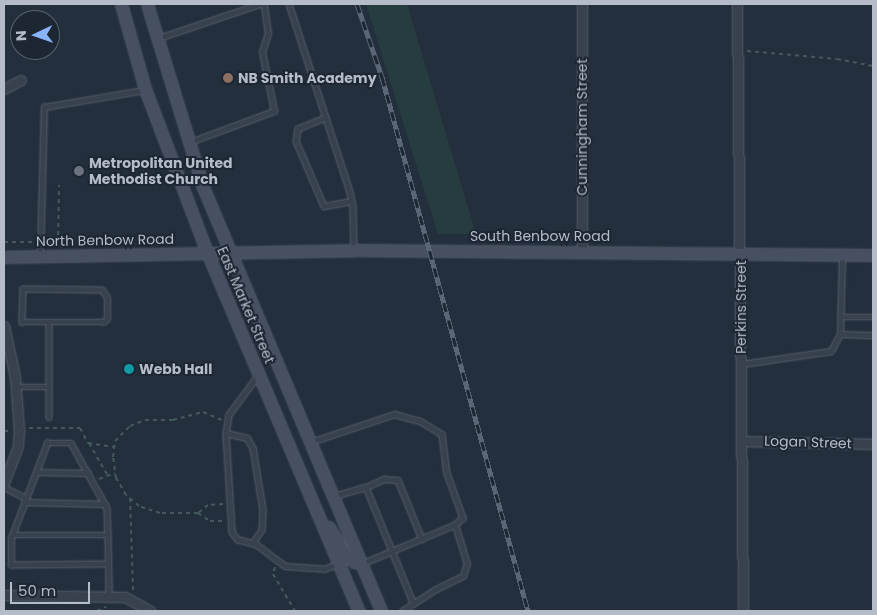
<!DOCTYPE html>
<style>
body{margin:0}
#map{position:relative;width:877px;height:615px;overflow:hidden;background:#242f3e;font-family:Poppins,sans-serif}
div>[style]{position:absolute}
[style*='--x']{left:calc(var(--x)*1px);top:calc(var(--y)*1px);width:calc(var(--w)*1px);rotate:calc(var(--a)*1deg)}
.green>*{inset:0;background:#263c3f}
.path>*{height:2px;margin-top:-1px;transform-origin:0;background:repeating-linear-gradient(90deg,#44595c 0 4px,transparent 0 8px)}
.roads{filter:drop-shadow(0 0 1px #565f6c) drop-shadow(0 0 1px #565f6c)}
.lane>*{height:4.5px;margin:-2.25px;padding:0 2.25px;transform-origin:2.25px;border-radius:2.25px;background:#38414e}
.street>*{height:9px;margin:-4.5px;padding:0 4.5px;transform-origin:4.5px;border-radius:4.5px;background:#38414e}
.secondary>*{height:11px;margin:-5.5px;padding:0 5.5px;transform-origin:5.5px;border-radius:5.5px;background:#465061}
.rail>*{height:5px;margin-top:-2.5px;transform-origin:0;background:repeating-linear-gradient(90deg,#1d2633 0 9px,#5a6575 0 18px);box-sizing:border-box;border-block:1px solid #5a6575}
.dots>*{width:14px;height:14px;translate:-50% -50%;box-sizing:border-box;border:2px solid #1d2633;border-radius:50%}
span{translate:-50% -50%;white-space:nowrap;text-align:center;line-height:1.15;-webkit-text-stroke:4px #1d2633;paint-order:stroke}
.poi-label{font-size:14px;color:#b4bcc9;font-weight:700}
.left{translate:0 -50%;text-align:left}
.street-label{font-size:14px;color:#b4bcc9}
.frame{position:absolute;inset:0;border:5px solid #b4bcc9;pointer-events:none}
.north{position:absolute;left:10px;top:10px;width:50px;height:50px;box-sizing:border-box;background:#1d2633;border:1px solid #59626f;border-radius:50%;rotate:267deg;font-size:14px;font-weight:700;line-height:20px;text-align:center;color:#b4bcc9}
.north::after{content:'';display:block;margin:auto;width:18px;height:22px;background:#8ab4f8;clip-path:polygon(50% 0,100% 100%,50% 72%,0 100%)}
.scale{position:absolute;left:10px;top:582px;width:80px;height:22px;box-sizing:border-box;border:2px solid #b4bcc9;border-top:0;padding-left:6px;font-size:15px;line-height:18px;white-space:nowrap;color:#b4bcc9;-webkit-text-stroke:4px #1d2633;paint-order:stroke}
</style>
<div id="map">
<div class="green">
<i style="clip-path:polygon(366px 4px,407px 4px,476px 234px,438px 234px)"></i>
</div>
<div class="path">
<i style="--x:747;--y:51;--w:90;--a:5.1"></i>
<i style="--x:837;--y:59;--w:37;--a:11"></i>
<i style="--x:4;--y:242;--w:29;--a:0"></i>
<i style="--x:48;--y:243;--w:10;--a:0"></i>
<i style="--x:58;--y:243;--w:58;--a:-89"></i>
<i style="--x:29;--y:428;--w:51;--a:0"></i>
<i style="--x:80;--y:428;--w:17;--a:62"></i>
<i style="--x:88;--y:443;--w:26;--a:9"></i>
<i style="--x:4;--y:431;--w:5;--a:0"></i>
<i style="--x:89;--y:443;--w:38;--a:60"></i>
<i style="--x:99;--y:479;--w:17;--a:-21"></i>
<i style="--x:130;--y:498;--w:92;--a:88.1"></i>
<i style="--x:223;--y:504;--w:15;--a:176"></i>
<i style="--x:208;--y:505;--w:13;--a:141"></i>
<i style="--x:198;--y:513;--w:14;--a:34"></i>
<i style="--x:210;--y:521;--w:14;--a:0"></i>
<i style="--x:198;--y:513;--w:38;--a:180"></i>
<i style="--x:160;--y:513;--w:22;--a:-162"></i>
<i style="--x:139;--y:506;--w:17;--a:-140"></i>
<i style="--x:126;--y:495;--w:20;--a:-120"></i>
<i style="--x:116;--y:478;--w:21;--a:-98"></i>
<i style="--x:113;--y:457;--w:16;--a:-83"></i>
<i style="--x:115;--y:441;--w:21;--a:-45"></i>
<i style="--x:130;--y:426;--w:16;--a:-22"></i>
<i style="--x:145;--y:420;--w:28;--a:0"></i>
<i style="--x:173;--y:420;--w:31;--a:-15"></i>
<i style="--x:203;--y:412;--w:21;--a:23"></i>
<i style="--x:275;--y:567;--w:7;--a:106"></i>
<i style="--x:273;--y:574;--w:43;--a:59.3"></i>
<i style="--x:97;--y:611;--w:10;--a:-24"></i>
</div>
<div class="roads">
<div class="lane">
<i style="--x:289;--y:4;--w:198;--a:72"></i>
<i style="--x:350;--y:192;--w:16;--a:79"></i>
<i style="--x:353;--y:208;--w:41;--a:88.6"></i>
<i style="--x:159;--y:38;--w:107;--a:-18.6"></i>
<i style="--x:325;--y:118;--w:29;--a:158"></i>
<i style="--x:298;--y:129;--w:12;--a:99"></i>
<i style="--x:296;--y:141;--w:71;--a:66.7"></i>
<i style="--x:324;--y:206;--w:28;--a:-10"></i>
<i style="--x:190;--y:142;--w:90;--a:-20.3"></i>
<i style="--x:274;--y:111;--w:60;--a:-101.5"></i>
<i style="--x:262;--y:52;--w:19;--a:-72"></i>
<i style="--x:268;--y:34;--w:30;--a:-98"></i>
<i style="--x:40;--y:256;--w:149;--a:-88.5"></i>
<i style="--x:44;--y:107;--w:101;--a:-9.6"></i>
<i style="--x:840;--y:317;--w:33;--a:0"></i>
<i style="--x:49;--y:322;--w:54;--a:0"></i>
<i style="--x:103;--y:322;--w:5;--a:-37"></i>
<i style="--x:107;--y:319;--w:21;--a:-90"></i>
<i style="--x:107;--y:298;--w:9;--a:-122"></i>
<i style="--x:102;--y:290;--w:79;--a:-179.3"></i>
<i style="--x:23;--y:289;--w:33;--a:92"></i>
<i style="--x:22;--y:322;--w:27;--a:0"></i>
<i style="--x:49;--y:322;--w:95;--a:90"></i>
<i style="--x:840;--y:334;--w:33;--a:2"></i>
<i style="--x:742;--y:364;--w:90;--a:-8.3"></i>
<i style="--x:831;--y:351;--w:19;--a:-62"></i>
<i style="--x:840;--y:334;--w:79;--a:-88.5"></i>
<i style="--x:258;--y:376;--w:49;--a:126.6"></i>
<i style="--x:229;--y:415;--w:18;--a:99"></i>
<i style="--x:226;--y:433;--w:99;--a:86.5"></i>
<i style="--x:232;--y:532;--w:9;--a:54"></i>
<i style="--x:237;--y:539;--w:20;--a:15"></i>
<i style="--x:256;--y:544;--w:36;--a:37"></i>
<i style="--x:285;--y:566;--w:39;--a:4"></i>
<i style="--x:324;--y:569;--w:15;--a:-20"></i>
<i style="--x:16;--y:387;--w:33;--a:0"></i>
<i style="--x:226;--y:433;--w:22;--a:13"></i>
<i style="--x:247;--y:438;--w:12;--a:59"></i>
<i style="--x:253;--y:448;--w:63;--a:80.8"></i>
<i style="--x:263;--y:510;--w:20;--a:93"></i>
<i style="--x:262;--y:530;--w:16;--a:125"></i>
<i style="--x:311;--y:442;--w:88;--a:-18.6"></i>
<i style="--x:394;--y:414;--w:27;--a:15"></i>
<i style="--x:420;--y:421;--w:26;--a:31"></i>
<i style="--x:442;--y:434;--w:39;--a:83"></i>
<i style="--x:447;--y:473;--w:48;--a:70.4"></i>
<i style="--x:463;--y:518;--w:11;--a:139"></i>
<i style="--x:455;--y:525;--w:101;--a:157.2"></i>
<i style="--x:36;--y:472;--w:52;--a:1.1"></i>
<i style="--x:4;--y:487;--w:25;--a:27"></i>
<i style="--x:366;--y:487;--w:20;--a:-24"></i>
<i style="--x:384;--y:479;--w:14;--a:4"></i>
<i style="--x:398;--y:480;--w:64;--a:67.9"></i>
<i style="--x:334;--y:496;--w:33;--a:-16"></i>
<i style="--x:366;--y:487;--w:124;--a:67.8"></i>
<i style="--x:24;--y:502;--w:81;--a:1.4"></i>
<i style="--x:12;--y:535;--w:96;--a:0"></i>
<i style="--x:108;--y:564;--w:97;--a:179.4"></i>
<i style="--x:11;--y:565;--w:27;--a:-90"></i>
<i style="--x:11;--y:538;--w:102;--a:-69.2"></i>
<i style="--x:47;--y:443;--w:24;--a:0"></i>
<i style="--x:71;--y:443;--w:74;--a:61"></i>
<i style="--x:107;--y:508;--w:27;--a:88"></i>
<i style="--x:108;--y:535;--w:49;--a:88.8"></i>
<i style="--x:109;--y:584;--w:13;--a:90"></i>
<i style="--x:402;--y:611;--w:38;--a:-33"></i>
<i style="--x:434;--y:590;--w:32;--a:-26"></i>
<i style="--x:463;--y:576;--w:13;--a:-72"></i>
<i style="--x:467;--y:564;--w:41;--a:-107.1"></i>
</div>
<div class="street">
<i style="--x:582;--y:4;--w:247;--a:90"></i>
<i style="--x:737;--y:4;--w:607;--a:89.43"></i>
<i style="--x:4;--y:89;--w:19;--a:-28"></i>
<i style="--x:4;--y:326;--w:52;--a:77.8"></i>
<i style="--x:15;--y:377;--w:53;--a:85.7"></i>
<i style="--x:19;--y:430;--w:16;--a:94"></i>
<i style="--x:18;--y:446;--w:40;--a:111"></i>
<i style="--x:743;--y:441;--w:130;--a:1.3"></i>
<i style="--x:4;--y:595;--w:121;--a:0.9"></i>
<i style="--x:125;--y:597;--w:29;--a:29"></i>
</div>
<div class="secondary">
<i style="--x:121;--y:4;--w:88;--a:74.2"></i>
<i style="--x:145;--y:89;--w:174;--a:69.2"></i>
<i style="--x:207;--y:252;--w:390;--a:67.1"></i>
<i style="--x:147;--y:4;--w:191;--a:73"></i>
<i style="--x:203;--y:187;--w:460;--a:67.2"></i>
<i style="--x:4;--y:257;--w:350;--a:-1.1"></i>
<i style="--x:354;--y:250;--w:519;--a:0.55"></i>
<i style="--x:329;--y:527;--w:35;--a:59"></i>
<i style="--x:347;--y:557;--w:9;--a:36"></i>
<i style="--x:354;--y:562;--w:6;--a:-18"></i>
</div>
</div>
<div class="rail">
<i style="--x:357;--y:4;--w:77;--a:71.1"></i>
<i style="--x:382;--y:77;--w:554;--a:74.71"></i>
</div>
<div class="dots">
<i style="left:228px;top:78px;background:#8d6e63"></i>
<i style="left:79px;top:171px;background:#6b7280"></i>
<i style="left:129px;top:369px;background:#0f9aa8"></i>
</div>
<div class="poi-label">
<span class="left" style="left:238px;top:78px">NB Smith Academy</span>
<span class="left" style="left:89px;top:171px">Metropolitan United<br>Methodist Church</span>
<span class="left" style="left:139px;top:369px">Webb Hall</span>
</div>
<div class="street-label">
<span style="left:582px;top:127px;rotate:-90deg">Cunningham Street</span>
<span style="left:540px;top:236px">South Benbow Road</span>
<span style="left:105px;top:240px;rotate:-1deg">North Benbow Road</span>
<span style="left:246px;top:305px;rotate:67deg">East Market Street</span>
<span style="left:741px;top:307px;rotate:-90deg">Perkins Street</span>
<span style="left:808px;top:442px;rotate:2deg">Logan Street</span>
</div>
<div class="frame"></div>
<div class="north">N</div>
<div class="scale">50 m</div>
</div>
